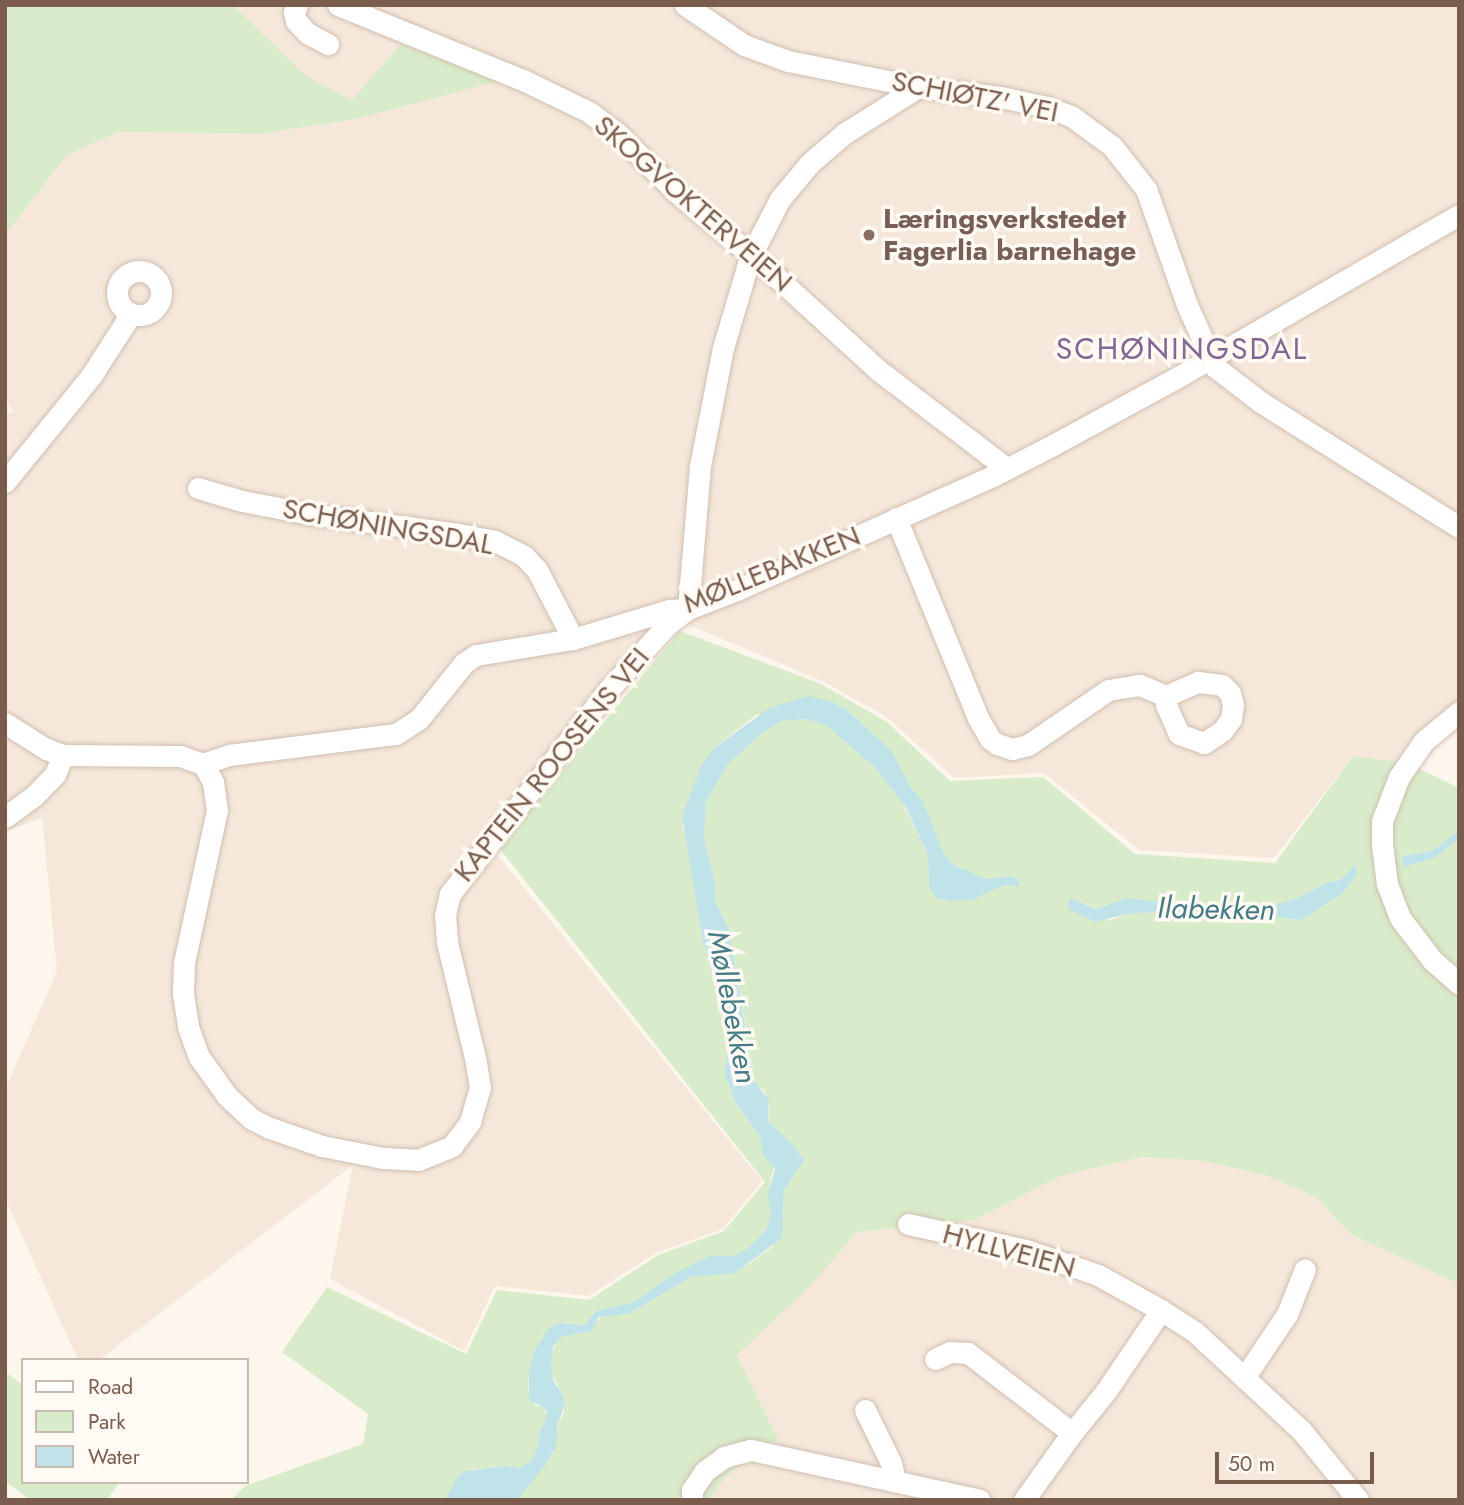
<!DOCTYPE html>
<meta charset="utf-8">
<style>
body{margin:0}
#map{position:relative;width:1464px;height:1505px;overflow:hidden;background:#fdf6ec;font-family:Jost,sans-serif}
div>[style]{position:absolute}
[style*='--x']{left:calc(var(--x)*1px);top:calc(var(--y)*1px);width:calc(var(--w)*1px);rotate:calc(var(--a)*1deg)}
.residential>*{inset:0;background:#f5e8da}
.green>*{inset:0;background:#d8ecc9}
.water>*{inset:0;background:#bfe3e8}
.roads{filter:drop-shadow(0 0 2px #d1beb0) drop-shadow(0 0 2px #d1beb0)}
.minor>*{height:21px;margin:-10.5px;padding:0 10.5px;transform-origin:10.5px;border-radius:10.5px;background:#fff}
.minor>.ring{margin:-10.5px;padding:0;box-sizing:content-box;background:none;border:21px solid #fff;border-radius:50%}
.dots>*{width:19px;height:19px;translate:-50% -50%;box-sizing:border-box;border:4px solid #fffaf3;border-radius:50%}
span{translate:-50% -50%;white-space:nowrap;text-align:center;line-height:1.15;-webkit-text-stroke:7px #fffaf3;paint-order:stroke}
.street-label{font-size:28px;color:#7a5c4d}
.education-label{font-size:28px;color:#785e54;font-weight:700}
.left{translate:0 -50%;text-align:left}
.neighbourhood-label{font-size:30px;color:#846695;letter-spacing:2px}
.water-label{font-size:30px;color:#437c86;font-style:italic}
.frame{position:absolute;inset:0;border:7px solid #7a5c4d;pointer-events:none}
.legend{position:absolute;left:21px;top:1358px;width:228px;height:126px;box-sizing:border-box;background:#fffaf3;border:2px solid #cabbb1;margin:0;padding:9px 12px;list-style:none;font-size:21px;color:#7a5c4d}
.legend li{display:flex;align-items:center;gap:14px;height:35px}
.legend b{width:35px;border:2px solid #cabbb1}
.scale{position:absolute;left:1215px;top:1452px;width:159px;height:32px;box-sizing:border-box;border:4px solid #7a5c4d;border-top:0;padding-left:9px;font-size:21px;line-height:24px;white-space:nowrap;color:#7a5c4d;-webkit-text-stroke:5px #fffaf3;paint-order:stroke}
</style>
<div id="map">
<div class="residential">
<i style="clip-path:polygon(233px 5px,1459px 5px,1459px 712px,1408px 763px,1353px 756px,1274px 858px,1139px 850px,1044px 773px,954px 778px,888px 718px,822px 681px,677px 620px,486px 841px,762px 1181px,723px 1229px,656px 1253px,589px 1296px,495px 1286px,464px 1351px,330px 1279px,353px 1165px,99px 1360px,78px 1360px,5px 1198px,5px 1090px,57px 971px,42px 818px,5px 831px,5px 412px,14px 413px,5px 397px,5px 235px,67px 155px,119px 132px,260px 134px,356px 119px,364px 87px,352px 100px,306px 76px)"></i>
<i style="clip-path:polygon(1142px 1157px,1204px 1161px,1268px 1176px,1316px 1197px,1350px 1234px,1459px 1284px,1459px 1500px,709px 1500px,726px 1476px,778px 1439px,737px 1355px,857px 1232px,974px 1220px,1061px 1176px)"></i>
</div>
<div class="green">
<i style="clip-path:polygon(5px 5px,233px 5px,306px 76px,352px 100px,401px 44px,498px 81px,356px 119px,260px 134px,119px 132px,67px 155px,5px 235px)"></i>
<i style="clip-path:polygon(evenodd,680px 631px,821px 684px,887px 722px,950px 781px,1043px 777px,1135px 854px,1275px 863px,1353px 756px,1408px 763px,1459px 788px,1459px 830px,1432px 851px,1402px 856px,1436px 857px,1459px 839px,1459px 1284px,1350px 1234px,1316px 1197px,1268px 1176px,1204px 1161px,1142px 1157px,1061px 1176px,974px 1220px,857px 1232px,811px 1285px,737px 1355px,778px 1439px,726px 1476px,709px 1500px,518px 1500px,555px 1451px,557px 1426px,564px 1412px,564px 1397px,551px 1373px,551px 1356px,557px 1341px,561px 1337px,588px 1332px,602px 1316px,629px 1314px,691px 1277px,746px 1266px,772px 1247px,783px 1219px,784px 1190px,802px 1155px,768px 1121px,770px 1106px,764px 1091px,755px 1083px,729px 929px,716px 903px,715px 883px,704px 837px,706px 802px,728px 764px,762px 733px,782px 721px,805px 719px,827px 726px,877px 769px,900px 798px,927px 853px,929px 878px,975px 899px,1004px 885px,1018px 887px,1020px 880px,1009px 876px,987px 879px,955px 866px,944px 854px,923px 801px,910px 788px,891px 750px,847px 710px,830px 701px,756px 715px,713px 749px,682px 826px,688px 838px,703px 942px,730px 1018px,731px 1034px,724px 1072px,736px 1103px,760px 1136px,764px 1157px,774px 1166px,770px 1185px,771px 1215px,766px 1230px,748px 1248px,735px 1256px,709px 1257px,666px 1279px,635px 1302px,596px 1311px,584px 1325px,564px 1323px,542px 1336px,529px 1372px,528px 1389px,535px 1405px,544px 1407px,547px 1418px,540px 1429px,538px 1446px,531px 1461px,520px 1468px,506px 1466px,469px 1470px,491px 1500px,231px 1500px,245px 1486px,363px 1444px,368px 1414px,282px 1352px,327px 1287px,466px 1354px,497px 1290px,589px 1300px,658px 1255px,724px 1231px,765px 1182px,499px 848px,680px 631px,1356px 866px,1357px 874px,1343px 893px,1301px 920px,1246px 914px,1227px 921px,1167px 911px,1127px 914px,1108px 921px,1080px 901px,1096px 909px,1128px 898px,1218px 909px,1243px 903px,1271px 906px,1298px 898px,1325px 883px,1340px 880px,1356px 866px)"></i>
<i style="clip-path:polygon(8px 1374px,23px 1385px,23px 1482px,120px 1482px,107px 1500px,30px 1500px,5px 1481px,5px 1379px)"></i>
</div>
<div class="water">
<i style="clip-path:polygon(809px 696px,830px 701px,847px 710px,891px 750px,911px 788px,923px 801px,944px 854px,955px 866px,987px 879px,1009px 876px,1020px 880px,1018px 887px,1004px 885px,975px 899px,950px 901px,936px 898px,930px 888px,927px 853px,906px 808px,877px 769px,827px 726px,805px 719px,782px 721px,762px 733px,728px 764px,706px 802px,704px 837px,715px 883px,716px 903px,729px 929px,754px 1081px,769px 1100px,768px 1121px,795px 1147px,804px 1160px,784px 1190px,782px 1238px,735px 1273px,691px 1277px,629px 1314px,599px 1317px,592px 1331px,561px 1337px,553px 1347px,551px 1364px,553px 1380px,564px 1397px,564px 1407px,557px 1426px,556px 1448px,545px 1465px,518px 1500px,445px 1500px,458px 1476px,466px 1471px,506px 1466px,520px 1468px,531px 1461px,538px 1446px,540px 1429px,545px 1422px,547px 1412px,543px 1407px,529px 1400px,529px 1372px,534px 1352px,547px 1330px,559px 1323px,584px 1325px,596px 1311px,635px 1302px,666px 1279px,709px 1256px,735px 1256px,748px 1248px,766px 1230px,771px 1215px,768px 1194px,775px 1169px,763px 1155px,760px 1136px,736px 1103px,724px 1072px,731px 1034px,730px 1018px,703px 942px,682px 816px,702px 764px,713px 749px,769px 708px)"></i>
<i style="clip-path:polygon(1459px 830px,1459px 839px,1436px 857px,1404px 867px,1402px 856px,1432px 851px)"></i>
<i style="clip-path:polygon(1356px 865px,1357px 874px,1343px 893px,1301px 920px,1246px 914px,1219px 921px,1167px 911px,1127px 914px,1096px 922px,1068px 909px,1070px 898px,1096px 909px,1128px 898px,1218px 909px,1243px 903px,1271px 906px,1298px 898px,1325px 883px,1340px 880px)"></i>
</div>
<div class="roads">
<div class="minor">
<i style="--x:297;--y:5;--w:8;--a:113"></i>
<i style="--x:294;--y:12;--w:9;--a:77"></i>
<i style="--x:296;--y:21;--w:16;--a:47"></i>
<i style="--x:307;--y:33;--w:24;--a:28"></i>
<i style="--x:338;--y:5;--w:202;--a:22.1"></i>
<i style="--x:525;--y:81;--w:71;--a:25.8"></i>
<i style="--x:589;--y:112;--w:35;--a:37"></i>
<i style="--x:617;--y:133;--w:83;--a:45"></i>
<i style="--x:676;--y:192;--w:124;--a:40.1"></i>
<i style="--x:771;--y:272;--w:145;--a:42.5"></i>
<i style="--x:878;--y:370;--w:161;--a:37.4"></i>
<i style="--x:685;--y:5;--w:71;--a:34.1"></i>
<i style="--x:744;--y:45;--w:47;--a:20"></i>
<i style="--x:788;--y:61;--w:133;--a:11.3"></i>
<i style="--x:918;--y:87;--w:84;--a:6.9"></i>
<i style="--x:1001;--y:97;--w:47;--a:12.3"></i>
<i style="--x:1047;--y:107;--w:26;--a:21"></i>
<i style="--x:1071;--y:116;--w:51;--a:36.2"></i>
<i style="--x:1112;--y:146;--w:55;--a:51.7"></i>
<i style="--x:1146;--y:189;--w:123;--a:70.5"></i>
<i style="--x:1187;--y:305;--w:68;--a:65.7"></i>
<i style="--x:1215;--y:367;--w:59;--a:37.5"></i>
<i style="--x:1262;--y:403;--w:233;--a:32.2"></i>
<i class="ring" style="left:117px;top:271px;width:23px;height:23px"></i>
<i style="--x:5;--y:482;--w:136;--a:-50.9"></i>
<i style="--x:91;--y:376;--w:74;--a:-57.2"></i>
<i style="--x:198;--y:488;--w:46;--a:16.5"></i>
<i style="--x:242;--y:501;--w:69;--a:10.8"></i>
<i style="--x:310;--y:514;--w:150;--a:7.6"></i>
<i style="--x:459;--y:534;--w:37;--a:11"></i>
<i style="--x:495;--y:541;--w:33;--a:27"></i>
<i style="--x:524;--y:556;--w:19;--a:47"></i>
<i style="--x:537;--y:570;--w:78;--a:62.4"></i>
<i style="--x:896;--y:518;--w:216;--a:67.7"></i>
<i style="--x:978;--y:718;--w:24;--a:60"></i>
<i style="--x:990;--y:739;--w:9;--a:36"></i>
<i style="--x:997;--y:744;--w:16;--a:18"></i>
<i style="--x:1012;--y:749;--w:16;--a:-14"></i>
<i style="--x:1028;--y:745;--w:97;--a:-34.5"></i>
<i style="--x:1108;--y:690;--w:32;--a:-9"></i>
<i style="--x:1140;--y:685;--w:28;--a:23"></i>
<i style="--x:1198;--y:682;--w:24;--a:7"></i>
<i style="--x:1222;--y:685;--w:11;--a:45"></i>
<i style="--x:1230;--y:693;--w:12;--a:76"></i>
<i style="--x:1233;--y:705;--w:14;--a:98"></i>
<i style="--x:1231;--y:719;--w:15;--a:127"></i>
<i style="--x:1222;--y:731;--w:22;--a:146"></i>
<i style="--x:1204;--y:743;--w:27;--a:-160"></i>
<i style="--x:1179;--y:734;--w:32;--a:-114"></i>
<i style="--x:1166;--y:705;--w:9;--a:-90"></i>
<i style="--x:1166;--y:696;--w:35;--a:-24"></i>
<i style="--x:1459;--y:712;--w:45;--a:140.4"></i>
<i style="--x:1424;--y:741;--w:44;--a:124.8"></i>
<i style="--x:1399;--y:777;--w:47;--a:111.1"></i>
<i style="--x:1382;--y:821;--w:23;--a:90"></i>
<i style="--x:1382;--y:844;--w:40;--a:82.9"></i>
<i style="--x:1387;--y:884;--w:36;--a:69"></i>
<i style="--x:1400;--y:918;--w:54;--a:52.5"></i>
<i style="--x:1433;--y:961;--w:35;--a:41"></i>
<i style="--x:5;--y:723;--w:49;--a:32.4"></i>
<i style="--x:46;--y:749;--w:18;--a:19"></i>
<i style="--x:203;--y:764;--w:28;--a:-19"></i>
<i style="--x:229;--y:755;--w:168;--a:-7.2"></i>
<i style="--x:396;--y:734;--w:27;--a:-33"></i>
<i style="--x:419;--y:719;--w:72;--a:-51.2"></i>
<i style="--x:464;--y:663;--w:14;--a:-34"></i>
<i style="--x:476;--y:655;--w:98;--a:-9.4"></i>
<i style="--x:573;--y:639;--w:100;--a:-16.8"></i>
<i style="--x:669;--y:610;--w:19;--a:-3"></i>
<i style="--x:688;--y:609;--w:55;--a:-21.4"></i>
<i style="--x:739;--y:589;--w:278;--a:-24"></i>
<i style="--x:993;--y:476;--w:65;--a:-27.3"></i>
<i style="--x:1051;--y:446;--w:145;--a:-28.5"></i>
<i style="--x:1178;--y:377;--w:324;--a:-30"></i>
<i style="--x:5;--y:817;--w:37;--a:-36"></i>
<i style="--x:35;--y:795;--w:29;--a:-46"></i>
<i style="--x:55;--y:774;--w:21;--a:-67"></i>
<i style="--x:63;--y:755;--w:117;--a:0.5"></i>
<i style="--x:180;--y:756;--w:24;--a:19"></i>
<i style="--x:203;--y:764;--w:21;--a:61"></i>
<i style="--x:213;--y:782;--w:28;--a:82"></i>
<i style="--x:217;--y:810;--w:157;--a:102.2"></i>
<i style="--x:184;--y:963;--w:31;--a:92"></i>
<i style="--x:183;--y:994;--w:33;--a:81"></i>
<i style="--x:188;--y:1027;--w:32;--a:70"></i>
<i style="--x:199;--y:1057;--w:48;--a:54.3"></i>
<i style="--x:227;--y:1096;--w:34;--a:43"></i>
<i style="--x:252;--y:1119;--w:20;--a:27"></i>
<i style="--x:270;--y:1128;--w:55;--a:19.1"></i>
<i style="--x:322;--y:1146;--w:62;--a:11.1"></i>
<i style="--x:383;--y:1158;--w:35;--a:3"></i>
<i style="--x:418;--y:1160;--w:37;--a:-22"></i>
<i style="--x:452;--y:1146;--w:30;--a:-53"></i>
<i style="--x:470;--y:1122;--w:35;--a:-74"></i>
<i style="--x:480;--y:1088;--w:26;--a:-99"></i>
<i style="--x:476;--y:1062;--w:123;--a:-103.6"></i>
<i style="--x:447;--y:942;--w:27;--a:-94"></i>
<i style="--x:445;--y:915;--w:22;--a:-77"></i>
<i style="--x:450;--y:894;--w:259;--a:-52.2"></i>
<i style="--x:609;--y:689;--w:88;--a:-47.8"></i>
<i style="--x:668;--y:624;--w:25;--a:-37"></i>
<i style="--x:688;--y:609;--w:144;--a:-85.2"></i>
<i style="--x:700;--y:466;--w:120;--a:-79"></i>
<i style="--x:723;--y:348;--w:95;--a:-73.5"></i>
<i style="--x:750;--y:257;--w:65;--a:-62.7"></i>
<i style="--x:780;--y:199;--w:47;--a:-50.2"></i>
<i style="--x:810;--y:163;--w:46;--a:-40.6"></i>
<i style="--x:845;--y:133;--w:86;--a:-32.2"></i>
<i style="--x:908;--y:1224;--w:121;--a:12.4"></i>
<i style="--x:1026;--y:1250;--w:76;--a:19.1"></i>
<i style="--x:1098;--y:1275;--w:72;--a:29.1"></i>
<i style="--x:1161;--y:1310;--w:40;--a:32.9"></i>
<i style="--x:1195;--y:1332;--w:144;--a:42.8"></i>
<i style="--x:1301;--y:1430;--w:90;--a:50.8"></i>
<i style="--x:935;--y:1359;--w:17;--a:-25"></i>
<i style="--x:950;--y:1352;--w:18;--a:3"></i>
<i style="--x:968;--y:1353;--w:131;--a:37.6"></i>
<i style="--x:1244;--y:1378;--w:77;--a:-56.1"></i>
<i style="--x:1287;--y:1314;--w:48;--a:-68.2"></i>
<i style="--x:865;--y:1410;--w:59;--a:63.9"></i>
<i style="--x:891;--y:1463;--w:18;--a:77"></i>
<i style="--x:692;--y:1500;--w:10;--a:-90"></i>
<i style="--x:692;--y:1490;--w:23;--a:-56"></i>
<i style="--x:705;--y:1471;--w:24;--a:-36"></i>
<i style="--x:724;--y:1457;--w:28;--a:-15"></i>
<i style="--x:751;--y:1450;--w:234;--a:12.3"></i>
<i style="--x:1024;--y:1500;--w:82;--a:-54.4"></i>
<i style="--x:1072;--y:1433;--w:54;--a:-51"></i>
<i style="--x:1106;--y:1391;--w:98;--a:-55.8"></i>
</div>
</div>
<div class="dots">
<i style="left:869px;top:235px;background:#8d6e63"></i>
</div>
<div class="street-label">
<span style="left:975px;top:97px;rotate:11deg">SCHIØTZ' VEI</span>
<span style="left:693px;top:204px;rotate:41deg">SKOGVOKTERVEIEN</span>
<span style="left:388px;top:527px;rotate:10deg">SCHØNINGSDAL</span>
<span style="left:772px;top:570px;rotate:-22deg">MØLLEBAKKEN</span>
<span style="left:552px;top:765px;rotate:-51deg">KAPTEIN ROOSENS VEI</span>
<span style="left:1009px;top:1251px;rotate:15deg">HYLLVEIEN</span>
</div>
<div class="education-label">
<span class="left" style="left:883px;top:235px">Læringsverkstedet<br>Fagerlia barnehage</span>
</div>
<div class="neighbourhood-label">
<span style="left:1182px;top:349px">SCHØNINGSDAL</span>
</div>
<div class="water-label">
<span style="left:1216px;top:909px;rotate:1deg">Ilabekken</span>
<span style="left:732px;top:1007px;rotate:79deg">Møllebekken</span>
</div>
<div class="frame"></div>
<ul class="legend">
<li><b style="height:9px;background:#fff"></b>Road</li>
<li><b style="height:19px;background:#d8ecc9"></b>Park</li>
<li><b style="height:19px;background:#bfe3e8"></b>Water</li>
</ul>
<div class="scale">50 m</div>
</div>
